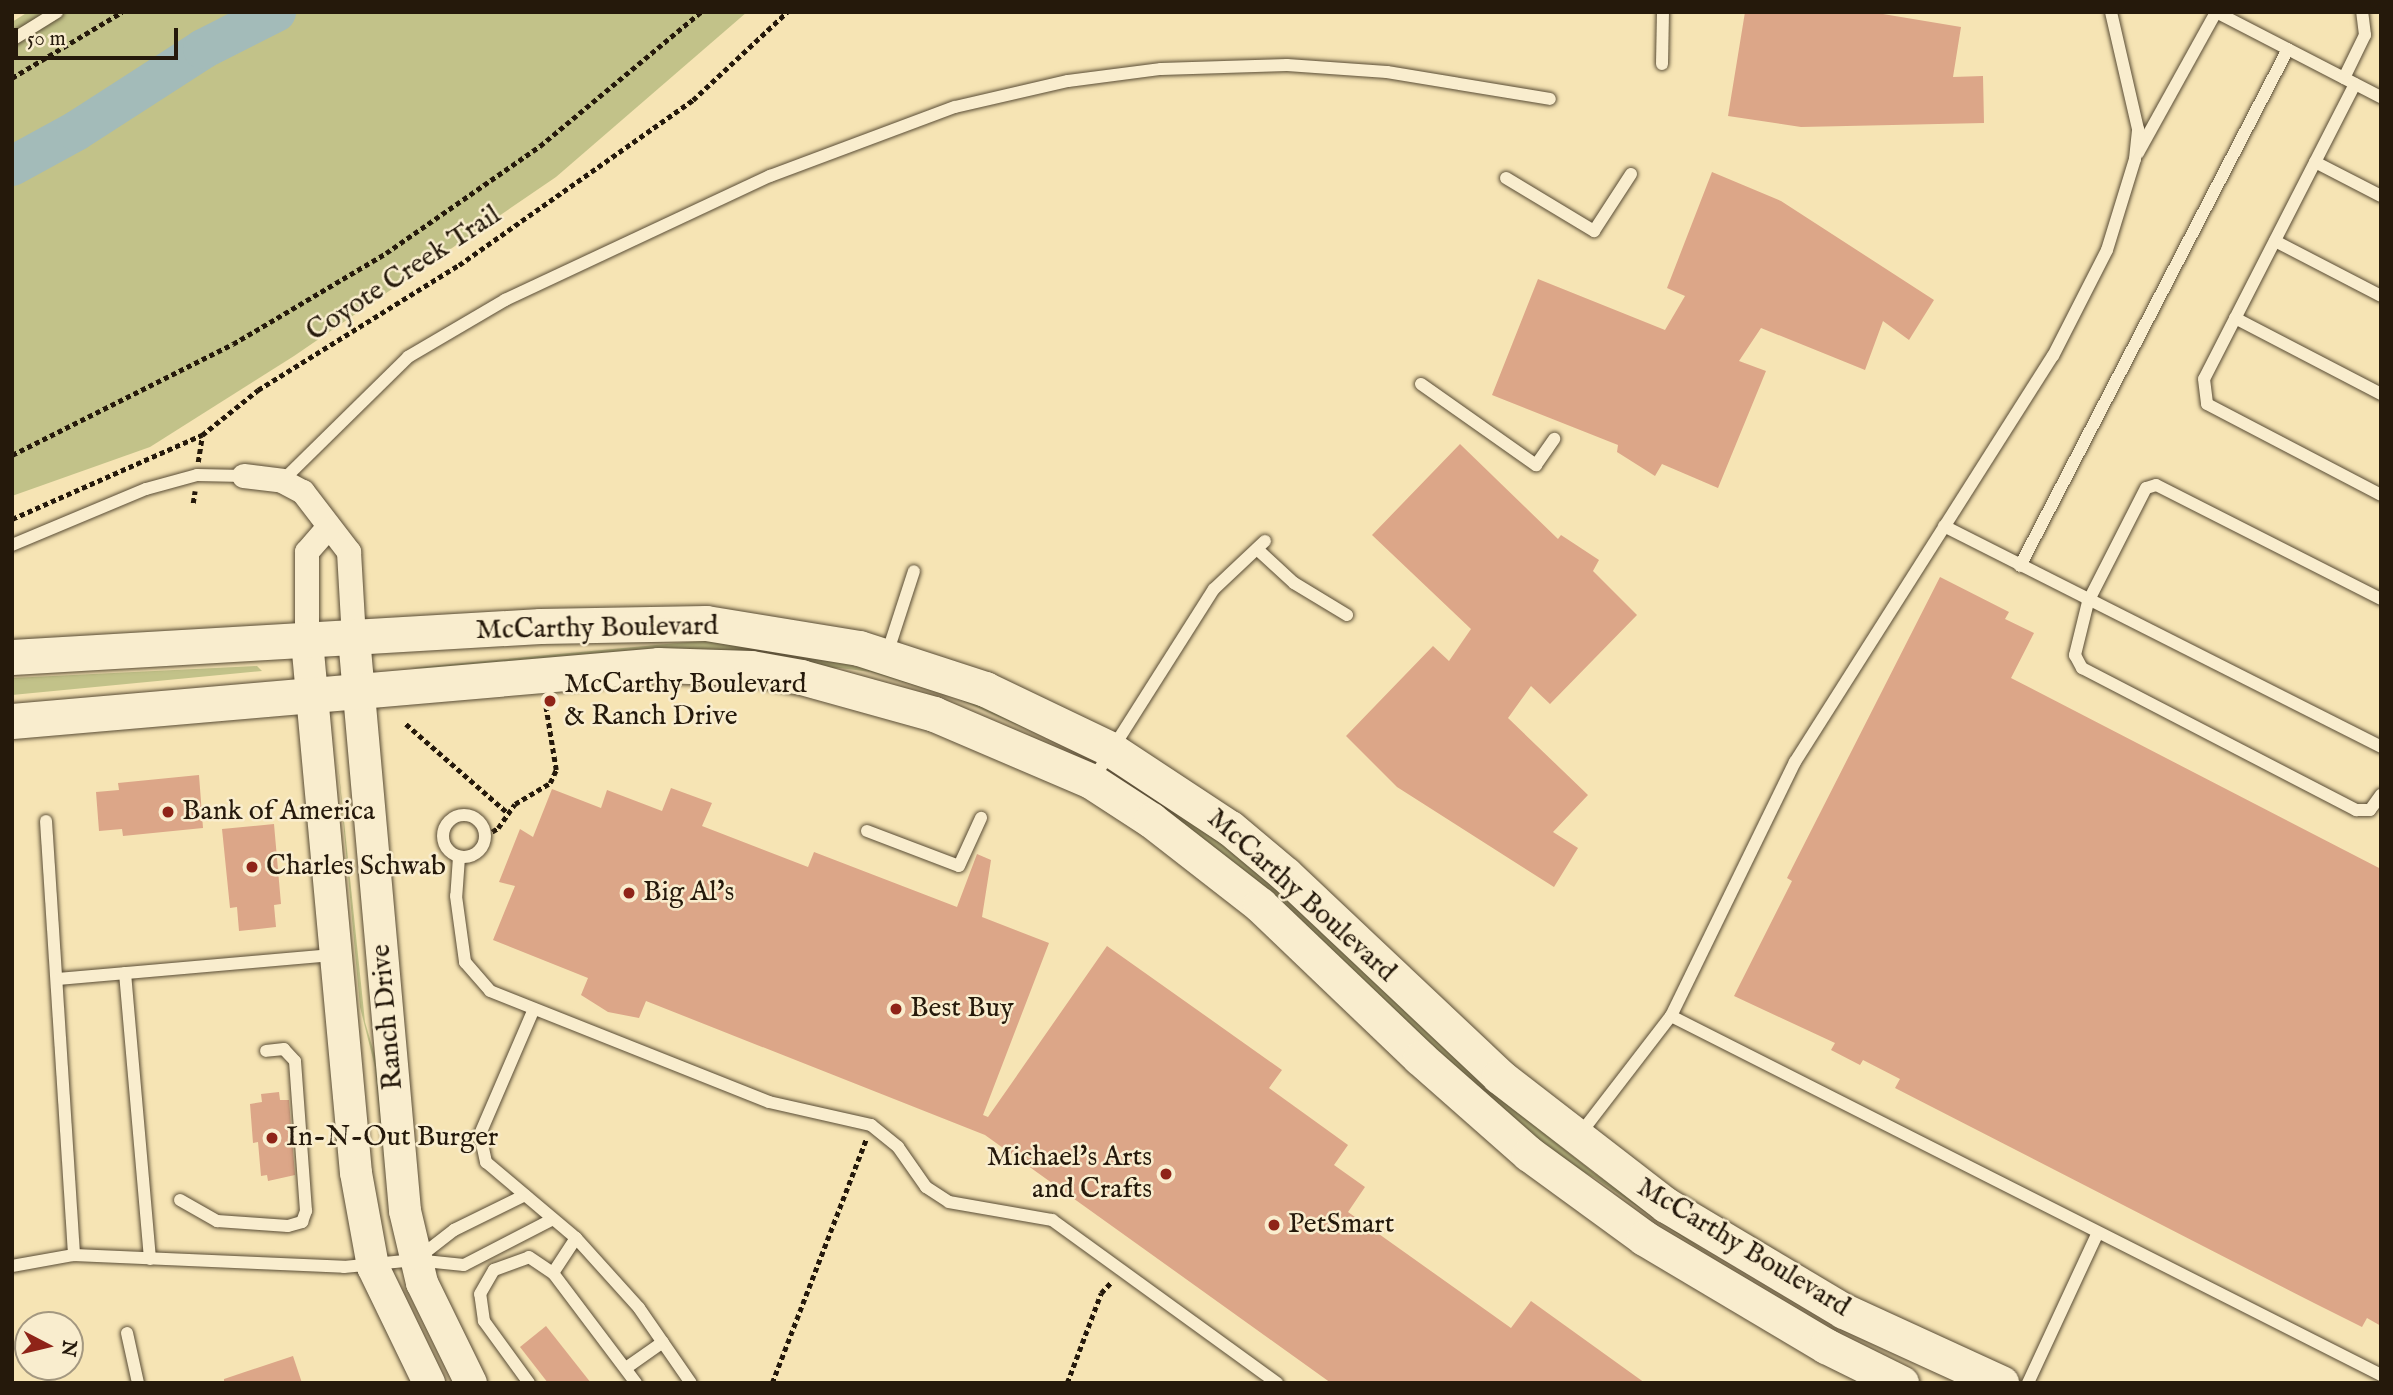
<!DOCTYPE html>
<style>
body{margin:0}
#map{position:relative;width:2393px;height:1395px;overflow:hidden;background:#f6e4b4;font-family:"IM FELL English",serif}
div>[style]{position:absolute}
[style*='--x']{left:calc(var(--x)*1px);top:calc(var(--y)*1px);width:calc(var(--w)*1px);rotate:calc(var(--a)*1deg)}
.green>*{inset:0;background:#c2c289}
.river>*{height:40px;margin:-20px;padding:0 20px;transform-origin:20px;border-radius:20px;background:#a3bbb9}
.building>*{inset:0;background:#dca688}
.path>*{height:4.5px;margin-top:-2.25px;transform-origin:0;background:repeating-linear-gradient(90deg,#25190b 0 5px,transparent 0 8.5px)}
.roads{filter:drop-shadow(0 0 2px #594c35) drop-shadow(0 0 2px #594c35)}
.service>*{height:12px;margin:-6px;padding:0 6px;transform-origin:6px;border-radius:6px;background:#f9edce}
.service>.ring{margin:-6px;padding:0;box-sizing:content-box;background:none;border:12px solid #f9edce;border-radius:50%}
.minor>*{height:24px;margin:-12px;padding:0 12px;transform-origin:12px;border-radius:12px;background:#f9edce}
.tertiary>*{height:32px;margin:-16px;padding:0 16px;transform-origin:16px;border-radius:16px;background:#f9edce}
.secondary>*{height:35px;margin:-17.5px;padding:0 17.5px;transform-origin:17.5px;border-radius:17.5px;background:#f9edce}
.dots>*{width:19px;height:19px;translate:-50% -50%;box-sizing:border-box;border:4px solid #f9edce;border-radius:50%}
span{translate:-50% -50%;white-space:nowrap;text-align:center;line-height:1.15;-webkit-text-stroke:5px #f9edce;paint-order:stroke}
.street-label{font-size:28px;color:#25190b}
.poi-label{font-size:28px;color:#25190b}
.left{translate:0 -50%;text-align:left}
.right{translate:-100% -50%;text-align:right}
.frame{position:absolute;inset:0;border:14px solid #25190b;pointer-events:none}
.north{position:absolute;left:14px;top:1311px;width:70px;height:70px;box-sizing:border-box;background:#f9edce;border:2px solid #a49880;border-radius:50%;rotate:97deg;font-size:19px;font-weight:700;line-height:28px;text-align:center;color:#25190b}
.north::after{content:'';display:block;margin:auto;width:24px;height:32px;background:#8f2418;clip-path:polygon(50% 0,100% 100%,50% 72%,0 100%)}
.scale{position:absolute;left:14px;top:28px;width:164px;height:32px;box-sizing:border-box;border:4px solid #25190b;border-top:0;padding-left:9px;font-size:21px;line-height:24px;white-space:nowrap;color:#25190b;-webkit-text-stroke:5px #f9edce;paint-order:stroke}
</style>
<div id="map">
<div class="green">
<i style="clip-path:polygon(28px 12px,747px 12px,556px 177px,294px 356px,150px 447px,12px 496px,12px 22px)"></i>
<i style="clip-path:polygon(699px 641px,728px 641px,858px 665px,981px 704px,1070px 748px,956px 698px,871px 672px,840px 668px,410px 668px)"></i>
<i style="clip-path:polygon(257px 666px,262px 671px,12px 695px,12px 678px)"></i>
<i style="clip-path:polygon(337px 754px,365px 1022px,378px 1066px,386px 1178px,375px 1067px,360px 1007px)"></i>
<i style="clip-path:polygon(1148px 794px,1248px 861px,1511px 1107px,1594px 1173px,1727px 1267px,1595px 1178px,1542px 1150px)"></i>
</div>
<div class="river">
<i style="--x:12;--y:166;--w:73;--a:-28.7"></i>
<i style="--x:76;--y:131;--w:151;--a:-32.8"></i>
<i style="--x:203;--y:49;--w:82;--a:-26.9"></i>
</div>
<div class="building">
<i style="clip-path:polygon(1745px 12px,1871px 12px,1961px 27px,1953px 77px,1983px 76px,1984px 123px,1801px 127px,1728px 116px)"></i>
<i style="clip-path:polygon(1712px 172px,1781px 201px,1934px 300px,1909px 340px,1883px 321px,1865px 370px,1761px 328px,1739px 361px,1766px 371px,1718px 488px,1662px 464px,1655px 476px,1617px 452px,1618px 445px,1492px 395px,1538px 279px,1665px 330px,1685px 296px,1667px 288px)"></i>
<i style="clip-path:polygon(1460px 444px,1558px 539px,1561px 535px,1599px 560px,1593px 571px,1637px 615px,1550px 704px,1531px 686px,1508px 718px,1588px 795px,1553px 832px,1578px 848px,1554px 887px,1397px 787px,1346px 736px,1433px 646px,1449px 661px,1471px 629px,1372px 535px)"></i>
<i style="clip-path:polygon(1940px 577px,2009px 612px,2005px 619px,2034px 633px,2011px 678px,2381px 869px,2381px 1326px,2367px 1318px,2362px 1327px,2314px 1303px,1895px 1088px,1900px 1079px,1863px 1060px,1860px 1065px,1831px 1050px,1835px 1043px,1734px 996px,1792px 881px,1787px 878px)"></i>
<i style="clip-path:polygon(199px 775px,203px 828px,123px 836px,122px 829px,99px 831px,96px 792px,119px 790px,118px 783px)"></i>
<i style="clip-path:polygon(671px 788px,712px 803px,702px 826px,808px 867px,814px 852px,957px 907px,977px 854px,991px 860px,982px 917px,1049px 943px,983px 1115px,988px 1117px,1107px 946px,1282px 1070px,1269px 1088px,1348px 1145px,1334px 1165px,1365px 1187px,1348px 1212px,1511px 1328px,1531px 1301px,1645px 1383px,1331px 1383px,985px 1135px,646px 1001px,639px 1018px,608px 1012px,581px 995px,588px 978px,493px 940px,515px 886px,499px 882px,520px 829px,533px 837px,552px 789px,601px 808px,607px 790px,662px 811px)"></i>
<i style="clip-path:polygon(274px 824px,281px 904px,274px 905px,276px 927px,239px 931px,237px 907px,230px 908px,222px 829px)"></i>
<i style="clip-path:polygon(279px 1092px,280px 1100px,289px 1100px,295px 1175px,268px 1181px,267px 1175px,261px 1176px,258px 1142px,253px 1143px,250px 1104px,262px 1102px,261px 1094px)"></i>
<i style="clip-path:polygon(546px 1326px,591px 1383px,548px 1383px,520px 1347px)"></i>
<i style="clip-path:polygon(293px 1356px,302px 1383px,224px 1383px,224px 1379px)"></i>
</div>
<div class="path">
<i style="--x:12;--y:78;--w:128;--a:-31"></i>
<i style="--x:12;--y:455;--w:247;--a:-26.7"></i>
<i style="--x:233;--y:344;--w:178;--a:-30.7"></i>
<i style="--x:386;--y:253;--w:188;--a:-34.8"></i>
<i style="--x:540;--y:146;--w:209;--a:-39.8"></i>
<i style="--x:198;--y:462;--w:26;--a:-81"></i>
<i style="--x:193;--y:503;--w:12;--a:-81"></i>
<i style="--x:12;--y:519;--w:208;--a:-23.9"></i>
<i style="--x:202;--y:435;--w:72;--a:-38.8"></i>
<i style="--x:258;--y:390;--w:237;--a:-31.9"></i>
<i style="--x:459;--y:265;--w:286;--a:-35.2"></i>
<i style="--x:693;--y:100;--w:129;--a:-43.1"></i>
<i style="--x:406;--y:724;--w:134;--a:41.1"></i>
<i style="--x:485;--y:836;--w:15;--a:-32"></i>
<i style="--x:498;--y:828;--w:29;--a:-55"></i>
<i style="--x:515;--y:804;--w:41;--a:-31"></i>
<i style="--x:550;--y:783;--w:14;--a:-65"></i>
<i style="--x:556;--y:770;--w:69;--a:-99.2"></i>
<i style="--x:772;--y:1383;--w:261;--a:-68.9"></i>
<i style="--x:1067;--y:1383;--w:96;--a:-69.3"></i>
<i style="--x:1101;--y:1293;--w:16;--a:-47"></i>
</div>
<div class="roads">
<div class="service">
<i style="--x:2216;--y:12;--w:186;--a:27.3"></i>
<i style="--x:12;--y:40;--w:53;--a:-31.9"></i>
<i style="--x:1662;--y:64;--w:52;--a:-88.9"></i>
<i style="--x:2344;--y:78;--w:48;--a:-64"></i>
<i style="--x:2365;--y:35;--w:23;--a:-97"></i>
<i style="--x:2355;--y:84;--w:331;--a:117.1"></i>
<i style="--x:2204;--y:379;--w:25;--a:83"></i>
<i style="--x:2207;--y:404;--w:196;--a:27.6"></i>
<i style="--x:2138;--y:153;--w:161;--a:-61"></i>
<i style="--x:2315;--y:162;--w:74;--a:27.3"></i>
<i style="--x:1506;--y:178;--w:103;--a:31.1"></i>
<i style="--x:1594;--y:231;--w:68;--a:-57"></i>
<i style="--x:2275;--y:241;--w:119;--a:27.4"></i>
<i style="--x:2235;--y:318;--w:165;--a:27.5"></i>
<i style="--x:1421;--y:384;--w:141;--a:35.2"></i>
<i style="--x:1536;--y:465;--w:32;--a:-55"></i>
<i style="--x:282;--y:481;--w:177;--a:-44.5"></i>
<i style="--x:408;--y:357;--w:113;--a:-30.4"></i>
<i style="--x:505;--y:300;--w:293;--a:-25.1"></i>
<i style="--x:770;--y:176;--w:197;--a:-20.5"></i>
<i style="--x:955;--y:107;--w:116;--a:-13"></i>
<i style="--x:1068;--y:81;--w:94;--a:-7.4"></i>
<i style="--x:1161;--y:69;--w:126;--a:-1.8"></i>
<i style="--x:1287;--y:65;--w:100;--a:4"></i>
<i style="--x:1387;--y:72;--w:165;--a:9.4"></i>
<i style="--x:1944;--y:526;--w:490;--a:26.8"></i>
<i style="--x:12;--y:545;--w:145;--a:-22.7"></i>
<i style="--x:146;--y:489;--w:53;--a:-15.4"></i>
<i style="--x:197;--y:475;--w:47;--a:1.2"></i>
<i style="--x:1257;--y:549;--w:50;--a:42.6"></i>
<i style="--x:1294;--y:583;--w:62;--a:31.1"></i>
<i style="--x:2020;--y:566;--w:582;--a:-62.6"></i>
<i style="--x:2381;--y:599;--w:252;--a:-153.1"></i>
<i style="--x:2156;--y:485;--w:10;--a:163"></i>
<i style="--x:2146;--y:488;--w:128;--a:117"></i>
<i style="--x:2088;--y:602;--w:55;--a:103.8"></i>
<i style="--x:2075;--y:655;--w:15;--a:62"></i>
<i style="--x:2082;--y:668;--w:309;--a:27.4"></i>
<i style="--x:2356;--y:810;--w:14;--a:0"></i>
<i style="--x:2370;--y:810;--w:19;--a:-54"></i>
<i style="--x:887;--y:654;--w:87;--a:-72"></i>
<i style="--x:1092;--y:781;--w:227;--a:-57.6"></i>
<i style="--x:1214;--y:589;--w:70;--a:-43.3"></i>
<i class="ring" style="left:443px;top:815px;width:30px;height:30px"></i>
<i style="--x:46;--y:821;--w:435;--a:86.3"></i>
<i style="--x:867;--y:831;--w:98;--a:20.8"></i>
<i style="--x:959;--y:866;--w:53;--a:-65.4"></i>
<i style="--x:459;--y:857;--w:39;--a:94"></i>
<i style="--x:456;--y:896;--w:67;--a:82.2"></i>
<i style="--x:465;--y:962;--w:38;--a:49"></i>
<i style="--x:490;--y:991;--w:300;--a:21.7"></i>
<i style="--x:769;--y:1102;--w:105;--a:12.7"></i>
<i style="--x:871;--y:1125;--w:35;--a:39"></i>
<i style="--x:898;--y:1147;--w:49;--a:55"></i>
<i style="--x:926;--y:1187;--w:27;--a:33"></i>
<i style="--x:949;--y:1202;--w:105;--a:9.9"></i>
<i style="--x:1052;--y:1220;--w:278;--a:35.9"></i>
<i style="--x:125;--y:973;--w:287;--a:85"></i>
<i style="--x:58;--y:979;--w:278;--a:-5"></i>
<i style="--x:533;--y:1011;--w:134;--a:113.3"></i>
<i style="--x:480;--y:1134;--w:29;--a:78"></i>
<i style="--x:486;--y:1162;--w:118;--a:40.2"></i>
<i style="--x:576;--y:1238;--w:94;--a:48"></i>
<i style="--x:639;--y:1308;--w:91;--a:55.3"></i>
<i style="--x:1671;--y:1016;--w:796;--a:26.82"></i>
<i style="--x:1580;--y:1134;--w:149;--a:-52.4"></i>
<i style="--x:1671;--y:1016;--w:283;--a:-64"></i>
<i style="--x:1795;--y:762;--w:481;--a:-57.6"></i>
<i style="--x:2053;--y:356;--w:119;--a:-63"></i>
<i style="--x:2107;--y:250;--w:95;--a:-72.9"></i>
<i style="--x:2135;--y:159;--w:30;--a:-84"></i>
<i style="--x:2138;--y:129;--w:120;--a:-103"></i>
<i style="--x:180;--y:1200;--w:43;--a:29.6"></i>
<i style="--x:217;--y:1221;--w:71;--a:4"></i>
<i style="--x:288;--y:1226;--w:15;--a:-16"></i>
<i style="--x:302;--y:1222;--w:12;--a:-70"></i>
<i style="--x:306;--y:1211;--w:150;--a:-94.2"></i>
<i style="--x:295;--y:1061;--w:16;--a:-133"></i>
<i style="--x:284;--y:1049;--w:18;--a:174"></i>
<i style="--x:418;--y:1258;--w:46;--a:-37.9"></i>
<i style="--x:454;--y:1230;--w:79;--a:-26.2"></i>
<i style="--x:12;--y:1266;--w:63;--a:-10.1"></i>
<i style="--x:74;--y:1255;--w:270;--a:2.5"></i>
<i style="--x:344;--y:1267;--w:71;--a:-5.6"></i>
<i style="--x:415;--y:1260;--w:49;--a:5.8"></i>
<i style="--x:464;--y:1265;--w:100;--a:-27.3"></i>
<i style="--x:553;--y:1273;--w:42;--a:-56.7"></i>
<i style="--x:127;--y:1333;--w:51;--a:77.6"></i>
<i style="--x:626;--y:1368;--w:45;--a:-35.1"></i>
<i style="--x:529;--y:1383;--w:77;--a:-126"></i>
<i style="--x:484;--y:1321;--w:27;--a:-98"></i>
<i style="--x:480;--y:1294;--w:28;--a:-60"></i>
<i style="--x:494;--y:1270;--w:37;--a:-20"></i>
<i style="--x:529;--y:1257;--w:29;--a:34"></i>
<i style="--x:553;--y:1273;--w:138;--a:53"></i>
<i style="--x:2028;--y:1383;--w:166;--a:-65.1"></i>
</div>
<div class="minor">
<i style="--x:244;--y:476;--w:38;--a:7"></i>
<i style="--x:282;--y:481;--w:24;--a:28"></i>
<i style="--x:303;--y:492;--w:76;--a:52.5"></i>
<i style="--x:349;--y:552;--w:86;--a:86.7"></i>
<i style="--x:307;--y:641;--w:89;--a:-90"></i>
<i style="--x:307;--y:552;--w:30;--a:-49"></i>
</div>
<div class="tertiary">
<i style="--x:354;--y:638;--w:575;--a:84.91"></i>
<i style="--x:405;--y:1211;--w:74;--a:76.7"></i>
<i style="--x:422;--y:1283;--w:111;--a:63.9"></i>
<i style="--x:307;--y:641;--w:534;--a:84.74"></i>
<i style="--x:356;--y:1173;--w:96;--a:79.7"></i>
<i style="--x:373;--y:1267;--w:129;--a:64.2"></i>
</div>
<div class="secondary">
<i style="--x:12;--y:657;--w:529;--a:-3.36"></i>
<i style="--x:540;--y:626;--w:166;--a:-1"></i>
<i style="--x:706;--y:623;--w:155;--a:9.3"></i>
<i style="--x:859;--y:648;--w:133;--a:18"></i>
<i style="--x:985;--y:689;--w:139;--a:25.6"></i>
<i style="--x:1110;--y:749;--w:144;--a:33.4"></i>
<i style="--x:1230;--y:828;--w:73;--a:40"></i>
<i style="--x:1286;--y:875;--w:293;--a:43.3"></i>
<i style="--x:1499;--y:1076;--w:211;--a:37.7"></i>
<i style="--x:1666;--y:1205;--w:207;--a:30.8"></i>
<i style="--x:1844;--y:1311;--w:173;--a:24.6"></i>
<i style="--x:12;--y:721;--w:648;--a:-4.95"></i>
<i style="--x:658;--y:665;--w:93;--a:1.8"></i>
<i style="--x:751;--y:668;--w:51;--a:10.2"></i>
<i style="--x:801;--y:677;--w:138;--a:15.5"></i>
<i style="--x:934;--y:714;--w:171;--a:23.1"></i>
<i style="--x:1091;--y:781;--w:72;--a:33"></i>
<i style="--x:1151;--y:820;--w:138;--a:37.9"></i>
<i style="--x:1260;--y:905;--w:221;--a:43.7"></i>
<i style="--x:1420;--y:1058;--w:145;--a:41.4"></i>
<i style="--x:1529;--y:1154;--w:142;--a:36.1"></i>
<i style="--x:1644;--y:1238;--w:212;--a:30.7"></i>
<i style="--x:1826;--y:1346;--w:84;--a:26.3"></i>
</div>
</div>
<div class="dots">
<i style="left:550px;top:701px;background:#8f2418"></i>
<i style="left:168px;top:812px;background:#8f2418"></i>
<i style="left:252px;top:867px;background:#8f2418"></i>
<i style="left:629px;top:893px;background:#8f2418"></i>
<i style="left:896px;top:1009px;background:#8f2418"></i>
<i style="left:272px;top:1138px;background:#8f2418"></i>
<i style="left:1166px;top:1174px;background:#8f2418"></i>
<i style="left:1274px;top:1225px;background:#8f2418"></i>
</div>
<div class="street-label">
<span style="left:404px;top:274px;rotate:-33deg">Coyote Creek Trail</span>
<span style="left:597px;top:629px;rotate:-1deg">McCarthy Boulevard</span>
<span style="left:1301px;top:896px;rotate:42deg">McCarthy Boulevard</span>
<span style="left:388px;top:1017px;rotate:-95deg">Ranch Drive</span>
<span style="left:1743px;top:1248px;rotate:31deg">McCarthy Boulevard</span>
</div>
<div class="poi-label">
<span class="left" style="left:564px;top:701px">McCarthy Boulevard<br>&amp; Ranch Drive</span>
<span class="left" style="left:182px;top:812px">Bank of America</span>
<span class="left" style="left:266px;top:867px">Charles Schwab</span>
<span class="left" style="left:643px;top:893px">Big Al's</span>
<span class="left" style="left:910px;top:1009px">Best Buy</span>
<span class="left" style="left:286px;top:1138px">In-N-Out Burger</span>
<span class="right" style="left:1152px;top:1174px">Michael's Arts<br>and Crafts</span>
<span class="left" style="left:1288px;top:1225px">PetSmart</span>
</div>
<div class="frame"></div>
<div class="north">N</div>
<div class="scale">50 m</div>
</div>
